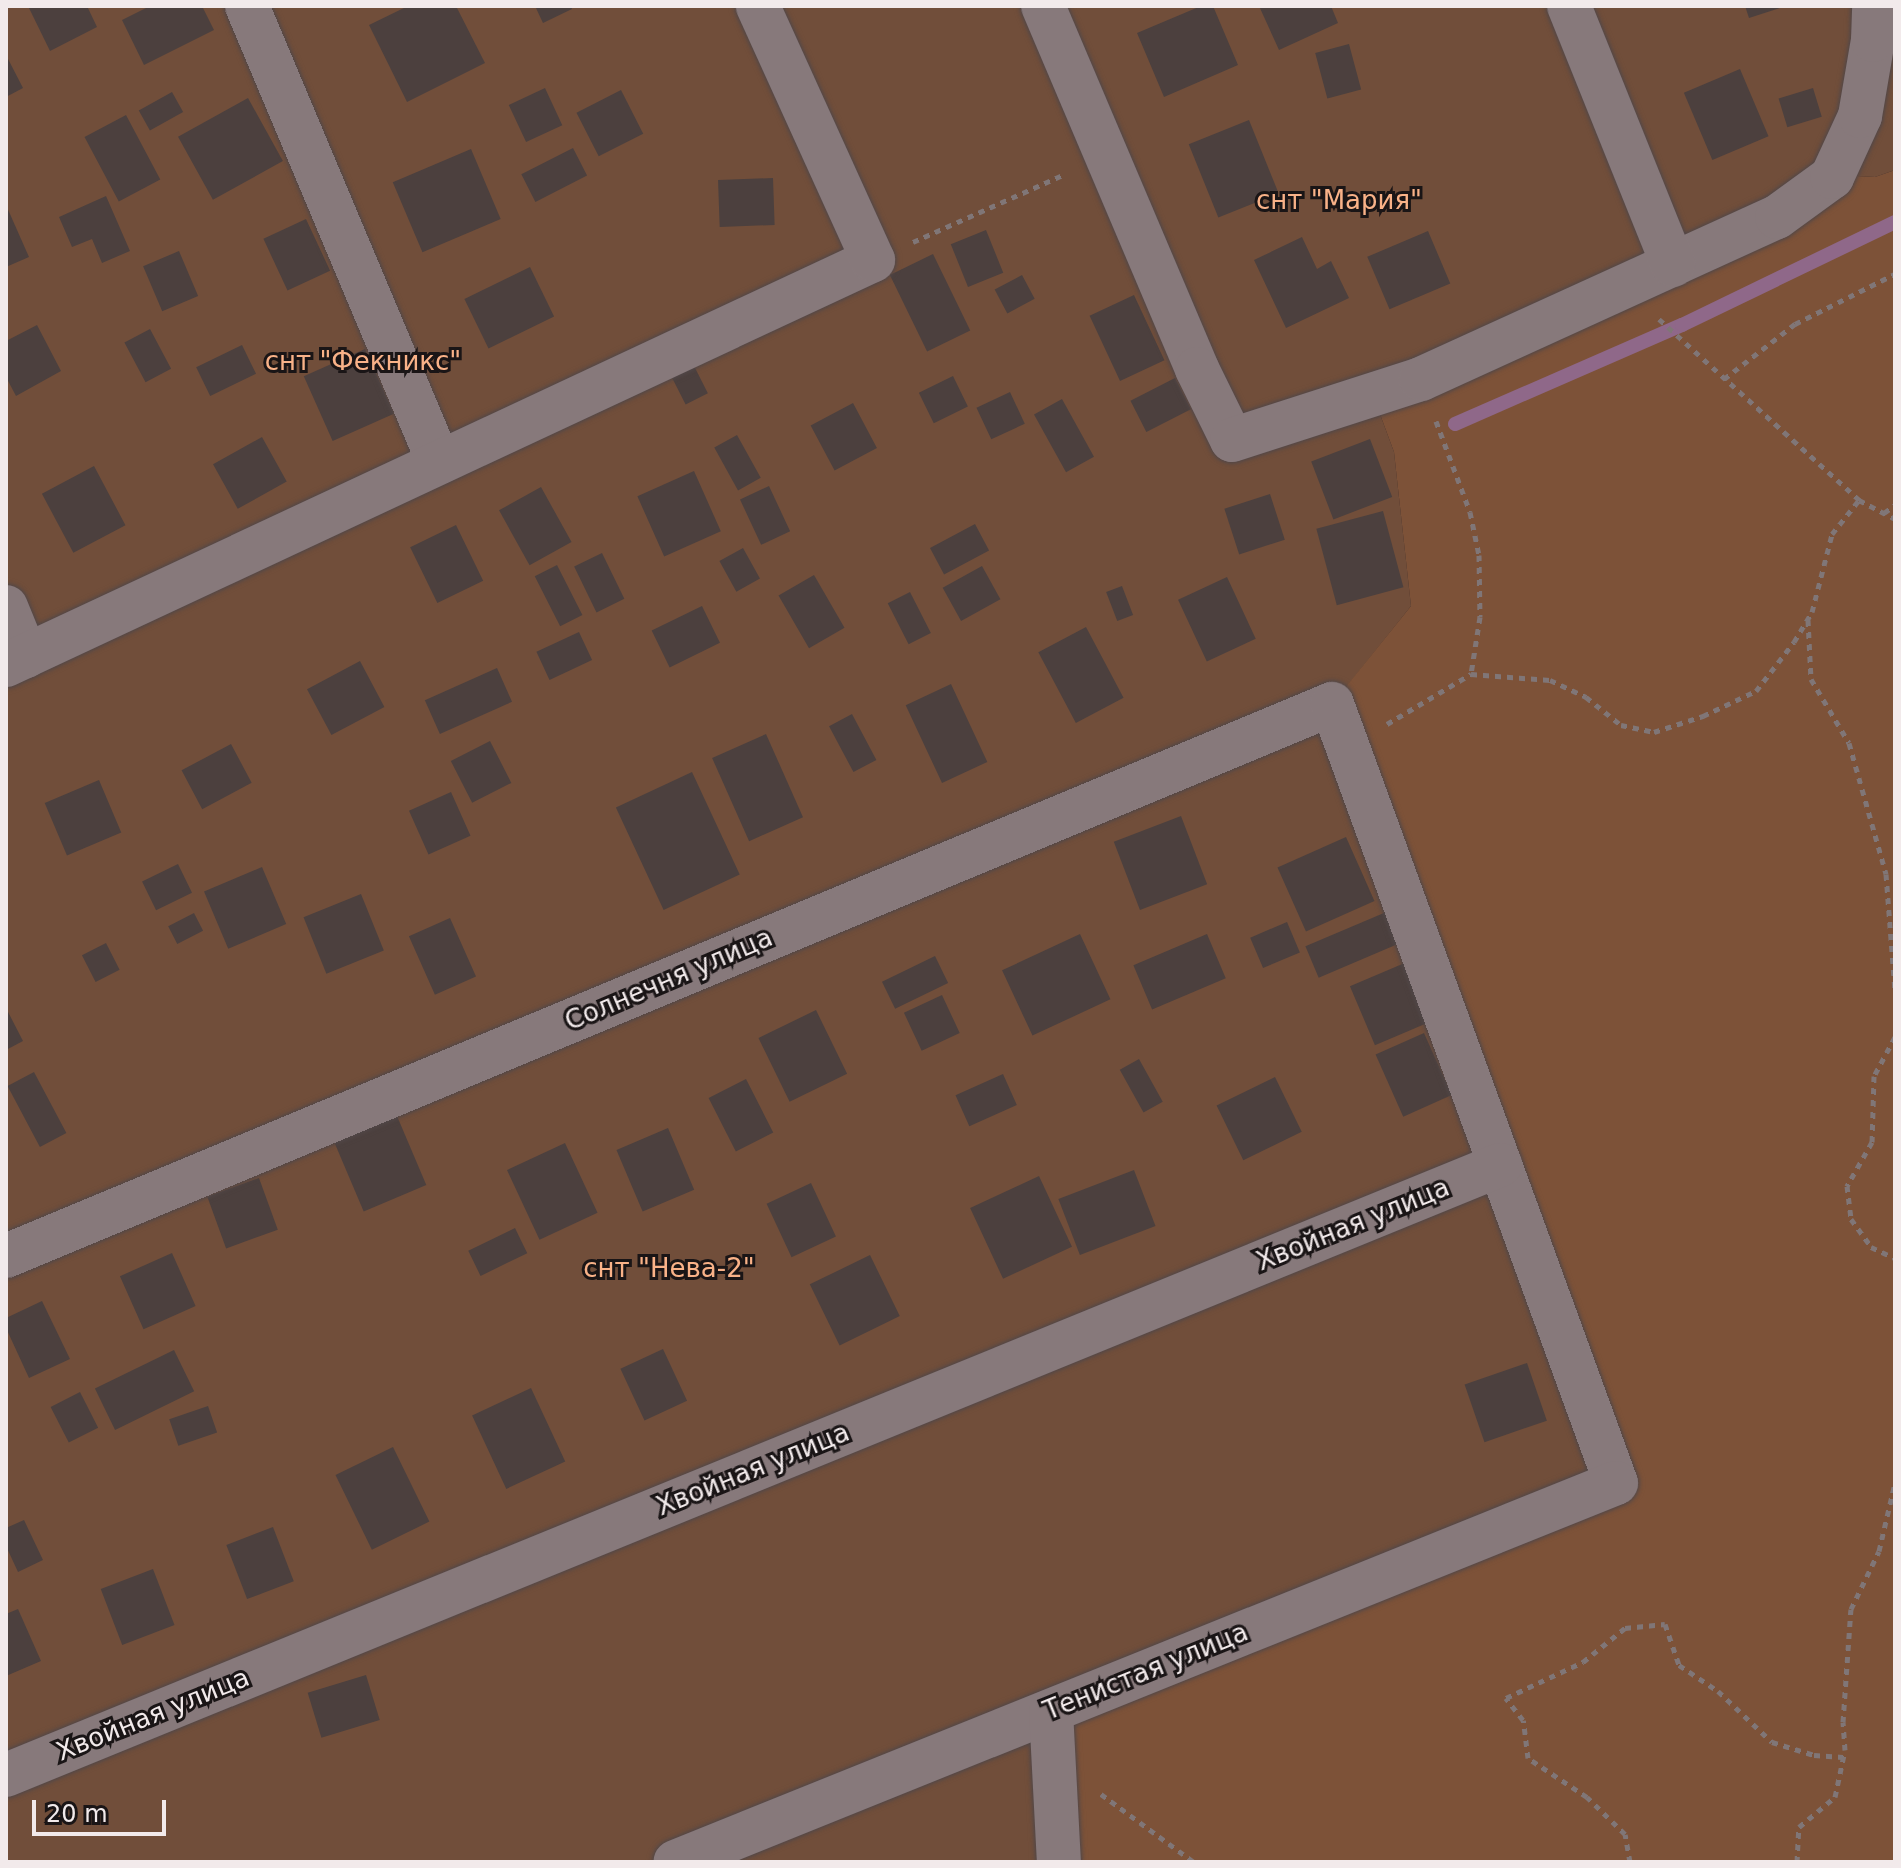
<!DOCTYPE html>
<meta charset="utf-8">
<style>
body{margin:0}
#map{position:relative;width:1901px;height:1868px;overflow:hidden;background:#362b2c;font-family:"DejaVu Sans",sans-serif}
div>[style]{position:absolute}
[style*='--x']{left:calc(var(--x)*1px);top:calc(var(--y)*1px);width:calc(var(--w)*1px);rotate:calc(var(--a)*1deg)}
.green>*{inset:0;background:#714e3a}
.forest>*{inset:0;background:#7d5238}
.stream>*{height:14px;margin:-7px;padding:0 7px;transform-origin:7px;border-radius:7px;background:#8f6889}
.building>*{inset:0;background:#4c403e;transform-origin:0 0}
.path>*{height:5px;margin-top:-2.5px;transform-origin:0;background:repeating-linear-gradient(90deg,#807677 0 6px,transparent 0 12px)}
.roads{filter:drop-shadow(0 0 2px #514748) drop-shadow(0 0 2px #514748)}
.minor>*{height:44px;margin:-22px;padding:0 22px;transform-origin:22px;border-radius:22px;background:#87797b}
span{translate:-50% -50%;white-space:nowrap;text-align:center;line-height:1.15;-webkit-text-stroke:6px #1a1516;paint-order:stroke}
.park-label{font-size:26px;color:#f9b288}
.street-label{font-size:26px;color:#f2eaeb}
.frame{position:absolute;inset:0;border:8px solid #f2eaeb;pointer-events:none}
.scale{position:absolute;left:32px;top:1800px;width:134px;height:36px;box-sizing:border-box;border:4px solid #f2eaeb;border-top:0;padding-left:10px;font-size:24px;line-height:28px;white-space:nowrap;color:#f2eaeb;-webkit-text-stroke:6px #1a1516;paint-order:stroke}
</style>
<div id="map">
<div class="green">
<i style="clip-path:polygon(6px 6px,1895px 6px,1895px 170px,1875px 177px,1838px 175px,1374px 398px,1394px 452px,1411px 606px,1332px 705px,1616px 1483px,1074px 1862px,6px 1862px)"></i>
</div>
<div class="forest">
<i style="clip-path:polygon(1895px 170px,1895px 1862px,1074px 1862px,1074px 1701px,1616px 1483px,1332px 704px,1411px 606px,1394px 452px,1374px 398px,1838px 175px,1875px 177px)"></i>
</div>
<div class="stream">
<i style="--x:1455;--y:424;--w:248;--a:-23.6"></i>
<i style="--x:1682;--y:325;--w:237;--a:-25.8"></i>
</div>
<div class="building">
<i style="clip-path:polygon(28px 6px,87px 6px,97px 27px,50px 51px)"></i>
<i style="clip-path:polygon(150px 6px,202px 6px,214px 30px,144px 65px,122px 20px)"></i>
<i style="clip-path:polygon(408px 6px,456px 6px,485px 63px,407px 102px,369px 25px)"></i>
<i style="clip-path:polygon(535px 6px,571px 6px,572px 9px,543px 23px)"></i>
<i style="clip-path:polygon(1201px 6px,1213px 6px,1238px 65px,1164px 97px,1137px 33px)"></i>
<i style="clip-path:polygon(1259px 6px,1331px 6px,1338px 23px,1279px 50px)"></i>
<i style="clip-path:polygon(1745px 6px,1783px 6px,1783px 7px,1749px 18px)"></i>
<i style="left:1349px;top:44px;width:47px;height:35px;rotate:75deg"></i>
<i style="clip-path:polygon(6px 55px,23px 88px,6px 97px)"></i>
<i style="left:1740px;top:69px;width:73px;height:61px;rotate:67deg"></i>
<i style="left:545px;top:88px;width:41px;height:40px;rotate:65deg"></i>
<i style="left:1813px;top:88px;width:30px;height:36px;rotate:73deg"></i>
<i style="left:621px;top:90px;width:49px;height:50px;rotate:63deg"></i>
<i style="left:172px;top:92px;width:23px;height:38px;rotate:61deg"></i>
<i style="left:248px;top:98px;width:72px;height:80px;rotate:61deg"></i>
<i style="left:126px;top:115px;width:73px;height:47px;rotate:62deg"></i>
<i style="left:1249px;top:120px;width:79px;height:65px;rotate:68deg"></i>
<i style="left:573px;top:148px;width:31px;height:58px;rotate:63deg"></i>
<i style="left:471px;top:149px;width:76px;height:85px;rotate:67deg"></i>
<i style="left:773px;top:178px;width:47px;height:55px;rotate:88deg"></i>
<i style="clip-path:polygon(106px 196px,130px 251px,102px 263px,92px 239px,72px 247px,59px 217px)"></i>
<i style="clip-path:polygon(6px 205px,29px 257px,6px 267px)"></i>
<i style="left:306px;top:219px;width:57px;height:47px;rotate:65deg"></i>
<i style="left:986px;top:230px;width:46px;height:38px;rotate:68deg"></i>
<i style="left:1428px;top:231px;width:57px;height:66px;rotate:67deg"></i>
<i style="clip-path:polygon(1302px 237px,1317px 269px,1331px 261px,1349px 298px,1286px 328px,1254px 260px)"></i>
<i style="left:179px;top:251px;width:49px;height:39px;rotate:67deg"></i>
<i style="left:933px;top:254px;width:85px;height:48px;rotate:64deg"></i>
<i style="left:530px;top:267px;width:55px;height:73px;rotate:64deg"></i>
<i style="left:1022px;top:275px;width:27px;height:31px;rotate:62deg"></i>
<i style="left:1134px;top:295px;width:72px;height:49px;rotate:65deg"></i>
<i style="clip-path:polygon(37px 325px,61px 371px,16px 396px,6px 377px,6px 341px)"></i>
<i style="left:150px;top:329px;width:45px;height:29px;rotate:62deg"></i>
<i style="left:242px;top:345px;width:32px;height:51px;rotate:64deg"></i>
<i style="left:365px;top:349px;width:71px;height:67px;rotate:66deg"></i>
<i style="left:692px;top:362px;width:35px;height:25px;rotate:63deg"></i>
<i style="left:953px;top:376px;width:34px;height:38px;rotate:64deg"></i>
<i style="left:1175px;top:378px;width:35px;height:50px;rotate:63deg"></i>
<i style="left:1010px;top:392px;width:35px;height:37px;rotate:65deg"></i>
<i style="left:1062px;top:399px;width:66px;height:32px;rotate:61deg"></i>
<i style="left:853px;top:403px;width:51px;height:48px;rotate:62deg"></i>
<i style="left:737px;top:435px;width:49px;height:26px;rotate:61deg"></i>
<i style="left:262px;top:437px;width:51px;height:56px;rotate:61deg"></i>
<i style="left:1370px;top:439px;width:62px;height:63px;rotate:69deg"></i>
<i style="left:94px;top:466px;width:67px;height:59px;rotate:62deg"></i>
<i style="left:694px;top:471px;width:66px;height:62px;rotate:66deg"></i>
<i style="left:769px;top:486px;width:50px;height:32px;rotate:65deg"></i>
<i style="left:541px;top:487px;width:63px;height:48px;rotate:61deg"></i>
<i style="left:1270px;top:494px;width:48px;height:48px;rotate:72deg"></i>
<i style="left:1383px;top:511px;width:79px;height:69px;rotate:75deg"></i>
<i style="left:975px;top:524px;width:30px;height:51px;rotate:62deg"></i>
<i style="left:456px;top:525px;width:62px;height:51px;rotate:64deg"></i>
<i style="left:743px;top:548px;width:35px;height:27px;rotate:61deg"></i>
<i style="left:602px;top:553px;width:51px;height:31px;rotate:64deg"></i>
<i style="left:557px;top:565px;width:56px;height:25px;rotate:63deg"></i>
<i style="left:982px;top:566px;width:38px;height:45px;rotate:61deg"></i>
<i style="left:814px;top:575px;width:61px;height:41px;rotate:60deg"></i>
<i style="left:1227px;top:577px;width:68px;height:54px;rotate:65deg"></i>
<i style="left:1122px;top:586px;width:31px;height:17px;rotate:69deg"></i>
<i style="left:910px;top:592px;width:46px;height:25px;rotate:63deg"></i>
<i style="left:702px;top:606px;width:41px;height:56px;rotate:64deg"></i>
<i style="left:1086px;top:627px;width:80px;height:54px;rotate:62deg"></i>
<i style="left:579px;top:632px;width:31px;height:47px;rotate:65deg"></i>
<i style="left:360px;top:661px;width:52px;height:60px;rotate:62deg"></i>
<i style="left:497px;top:668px;width:37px;height:79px;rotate:66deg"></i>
<i style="left:951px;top:684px;width:86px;height:50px;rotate:65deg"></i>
<i style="left:852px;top:714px;width:52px;height:26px;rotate:62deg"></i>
<i style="left:766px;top:734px;width:91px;height:59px;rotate:66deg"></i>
<i style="left:490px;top:741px;width:47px;height:44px;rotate:63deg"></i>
<i style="left:231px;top:744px;width:44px;height:56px;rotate:62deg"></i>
<i style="left:692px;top:772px;width:113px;height:84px;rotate:65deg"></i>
<i style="left:99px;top:780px;width:57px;height:59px;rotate:67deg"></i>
<i style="left:451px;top:792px;width:48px;height:46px;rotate:66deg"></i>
<i style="left:1181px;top:816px;width:73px;height:72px;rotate:69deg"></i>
<i style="left:1346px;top:837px;width:70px;height:75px;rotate:66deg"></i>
<i style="left:178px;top:864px;width:32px;height:40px;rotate:64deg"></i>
<i style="left:262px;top:867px;width:62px;height:63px;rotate:67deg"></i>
<i style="left:361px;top:894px;width:61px;height:62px;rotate:68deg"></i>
<i style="left:1391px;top:910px;width:34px;height:93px;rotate:67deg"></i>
<i style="left:194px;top:913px;width:20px;height:29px;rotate:63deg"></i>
<i style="left:450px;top:918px;width:64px;height:45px;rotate:66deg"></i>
<i style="left:1287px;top:922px;width:33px;height:40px;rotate:67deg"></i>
<i style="left:1080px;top:934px;width:72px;height:86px;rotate:65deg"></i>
<i style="left:1207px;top:934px;width:48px;height:80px;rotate:67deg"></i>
<i style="left:106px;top:943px;width:30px;height:27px;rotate:63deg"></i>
<i style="left:935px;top:956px;width:30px;height:59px;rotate:64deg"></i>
<i style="left:1407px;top:962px;width:64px;height:62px;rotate:67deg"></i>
<i style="left:942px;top:995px;width:42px;height:42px;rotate:65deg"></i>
<i style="clip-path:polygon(6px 1008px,23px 1041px,6px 1050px)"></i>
<i style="left:816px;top:1010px;width:71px;height:64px;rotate:64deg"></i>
<i style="left:1424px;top:1033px;width:68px;height:53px;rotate:66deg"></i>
<i style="left:1139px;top:1059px;width:49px;height:22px;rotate:61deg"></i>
<i style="left:34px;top:1072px;width:69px;height:30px;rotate:62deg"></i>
<i style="left:1003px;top:1074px;width:34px;height:52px;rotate:66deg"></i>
<i style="left:1275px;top:1077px;width:61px;height:65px;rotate:64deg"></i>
<i style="left:746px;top:1079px;width:60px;height:42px;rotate:63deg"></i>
<i style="left:397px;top:1116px;width:75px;height:68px;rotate:67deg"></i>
<i style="left:668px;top:1128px;width:67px;height:56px;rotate:67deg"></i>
<i style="left:565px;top:1143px;width:77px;height:64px;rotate:65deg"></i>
<i style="left:1134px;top:1170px;width:60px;height:81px;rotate:69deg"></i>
<i style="left:1039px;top:1176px;width:78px;height:76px;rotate:65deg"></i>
<i style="left:259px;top:1178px;width:55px;height:55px;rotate:70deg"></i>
<i style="left:811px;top:1183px;width:59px;height:49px;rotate:65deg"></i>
<i style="left:515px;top:1228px;width:28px;height:52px;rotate:64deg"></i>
<i style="left:172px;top:1253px;width:58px;height:57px;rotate:66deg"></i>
<i style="left:870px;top:1255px;width:68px;height:67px;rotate:64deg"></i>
<i style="clip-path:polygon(42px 1301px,70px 1359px,29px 1378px,6px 1328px,6px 1318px)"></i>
<i style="left:663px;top:1349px;width:57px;height:47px;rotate:65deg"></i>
<i style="left:174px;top:1350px;width:46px;height:88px;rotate:64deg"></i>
<i style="left:1527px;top:1363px;width:61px;height:66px;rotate:71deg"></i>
<i style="left:531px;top:1388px;width:81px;height:65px;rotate:65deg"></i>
<i style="left:80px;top:1392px;width:40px;height:33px;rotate:63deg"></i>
<i style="left:208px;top:1406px;width:28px;height:41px;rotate:71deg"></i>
<i style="left:393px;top:1447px;width:83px;height:64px;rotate:64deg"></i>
<i style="clip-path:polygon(24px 1520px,43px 1560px,18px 1572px,6px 1546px,6px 1528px)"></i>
<i style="left:273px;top:1527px;width:58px;height:50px;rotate:69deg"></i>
<i style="left:153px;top:1569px;width:60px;height:56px;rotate:69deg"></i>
<i style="clip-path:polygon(18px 1609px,41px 1661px,6px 1676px,6px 1614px)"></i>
<i style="left:366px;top:1675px;width:47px;height:61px;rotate:73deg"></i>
</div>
<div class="path">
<i style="--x:913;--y:242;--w:167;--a:-24.1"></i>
<i style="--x:1659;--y:319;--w:270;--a:42.1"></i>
<i style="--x:1859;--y:500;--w:41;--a:27.8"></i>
<i style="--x:1724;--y:379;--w:90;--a:-37.8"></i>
<i style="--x:1795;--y:324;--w:112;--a:-26.6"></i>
<i style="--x:1436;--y:421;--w:97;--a:69.5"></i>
<i style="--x:1470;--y:512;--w:44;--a:78.2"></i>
<i style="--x:1479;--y:555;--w:62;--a:89.1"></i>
<i style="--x:1480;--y:617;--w:58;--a:99"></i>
<i style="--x:1884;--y:513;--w:14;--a:-36"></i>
<i style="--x:1808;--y:620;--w:59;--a:87.1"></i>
<i style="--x:1811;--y:679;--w:74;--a:59.3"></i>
<i style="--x:1849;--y:743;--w:136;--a:74.2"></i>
<i style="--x:1886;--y:874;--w:118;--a:85.6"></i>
<i style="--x:1387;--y:724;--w:98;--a:-30.8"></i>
<i style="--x:1471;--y:674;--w:79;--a:4.3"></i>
<i style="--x:1550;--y:680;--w:40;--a:25"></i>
<i style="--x:1586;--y:697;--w:45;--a:38.7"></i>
<i style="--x:1621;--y:725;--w:34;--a:12"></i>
<i style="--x:1654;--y:732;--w:52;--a:-18.1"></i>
<i style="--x:1703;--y:716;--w:59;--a:-25.3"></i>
<i style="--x:1756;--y:691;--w:62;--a:-52.2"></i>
<i style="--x:1794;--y:642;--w:35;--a:-59"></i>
<i style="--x:1812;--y:612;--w:81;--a:-75.6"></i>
<i style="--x:1832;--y:534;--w:43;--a:-51.5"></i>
<i style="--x:1895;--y:1037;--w:44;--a:118.3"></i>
<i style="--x:1874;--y:1076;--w:66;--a:91.7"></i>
<i style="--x:1872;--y:1142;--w:51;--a:119.6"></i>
<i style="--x:1847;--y:1186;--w:33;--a:83"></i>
<i style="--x:1851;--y:1219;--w:34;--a:54"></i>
<i style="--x:1871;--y:1247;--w:26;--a:25"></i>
<i style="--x:1101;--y:1794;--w:115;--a:36.2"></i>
<i style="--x:1630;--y:1862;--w:28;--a:-100"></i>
<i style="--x:1625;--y:1834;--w:53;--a:-135.8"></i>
<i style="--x:1587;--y:1797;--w:71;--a:-146.5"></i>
<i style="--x:1528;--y:1758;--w:38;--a:-97"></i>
<i style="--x:1523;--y:1720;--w:28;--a:-128"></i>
<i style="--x:1506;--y:1698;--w:85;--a:-25.1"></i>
<i style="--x:1583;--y:1662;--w:54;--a:-39"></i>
<i style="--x:1625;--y:1628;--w:40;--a:-5.7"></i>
<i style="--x:1665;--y:1624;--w:43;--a:71.1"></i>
<i style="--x:1679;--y:1665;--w:47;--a:33.7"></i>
<i style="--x:1718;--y:1691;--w:74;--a:43.4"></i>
<i style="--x:1772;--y:1742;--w:44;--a:17.2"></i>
<i style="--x:1814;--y:1755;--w:29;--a:4"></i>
<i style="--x:1797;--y:1862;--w:35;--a:-87"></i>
<i style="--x:1799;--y:1827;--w:47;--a:-39.8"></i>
<i style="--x:1835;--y:1797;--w:48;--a:-78"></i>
<i style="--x:1845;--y:1750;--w:28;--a:-94"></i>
<i style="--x:1843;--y:1722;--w:113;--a:-86"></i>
<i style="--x:1851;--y:1609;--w:64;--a:-64.2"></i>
<i style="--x:1879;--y:1551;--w:70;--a:-76.8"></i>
</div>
<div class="roads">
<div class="minor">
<i style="--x:247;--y:6;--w:495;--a:67.2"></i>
<i style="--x:1043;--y:6;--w:394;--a:67"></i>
<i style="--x:1197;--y:369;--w:79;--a:63.8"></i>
<i style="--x:1232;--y:440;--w:199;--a:-17.9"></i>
<i style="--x:1421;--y:379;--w:391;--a:-24.5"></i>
<i style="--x:1777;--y:217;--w:68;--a:-36"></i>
<i style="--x:1832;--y:177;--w:67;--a:-65.3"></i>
<i style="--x:1860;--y:116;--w:77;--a:-80.3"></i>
<i style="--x:1873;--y:40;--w:34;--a:-88"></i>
<i style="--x:1569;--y:6;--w:279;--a:68.1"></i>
<i style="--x:6;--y:607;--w:53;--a:67.8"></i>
<i style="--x:6;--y:665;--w:957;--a:-25.04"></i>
<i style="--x:873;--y:260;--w:279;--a:-114.4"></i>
<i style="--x:6;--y:1256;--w:1436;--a:-22.6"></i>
<i style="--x:1332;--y:704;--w:829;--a:69.97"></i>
<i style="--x:1616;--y:1483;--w:1014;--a:158.06"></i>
<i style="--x:1051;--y:1711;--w:151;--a:87"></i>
<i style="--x:6;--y:1775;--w:1614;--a:-22.21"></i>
</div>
</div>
<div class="park-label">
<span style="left:1339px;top:201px">снт "Мария"</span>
<span style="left:363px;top:362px">снт "Фекникс"</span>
<span style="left:669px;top:1269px">снт "Нева-2"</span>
</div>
<div class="street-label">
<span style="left:669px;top:980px;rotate:-23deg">Солнечня улица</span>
<span style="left:1353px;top:1225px;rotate:-22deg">Хвойная улица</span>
<span style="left:753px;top:1470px;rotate:-22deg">Хвойная улица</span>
<span style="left:1146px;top:1672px;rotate:-22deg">Тенистая улица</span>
<span style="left:153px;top:1715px;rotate:-22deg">Хвойная улица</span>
</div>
<div class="frame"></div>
<div class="scale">20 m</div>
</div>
